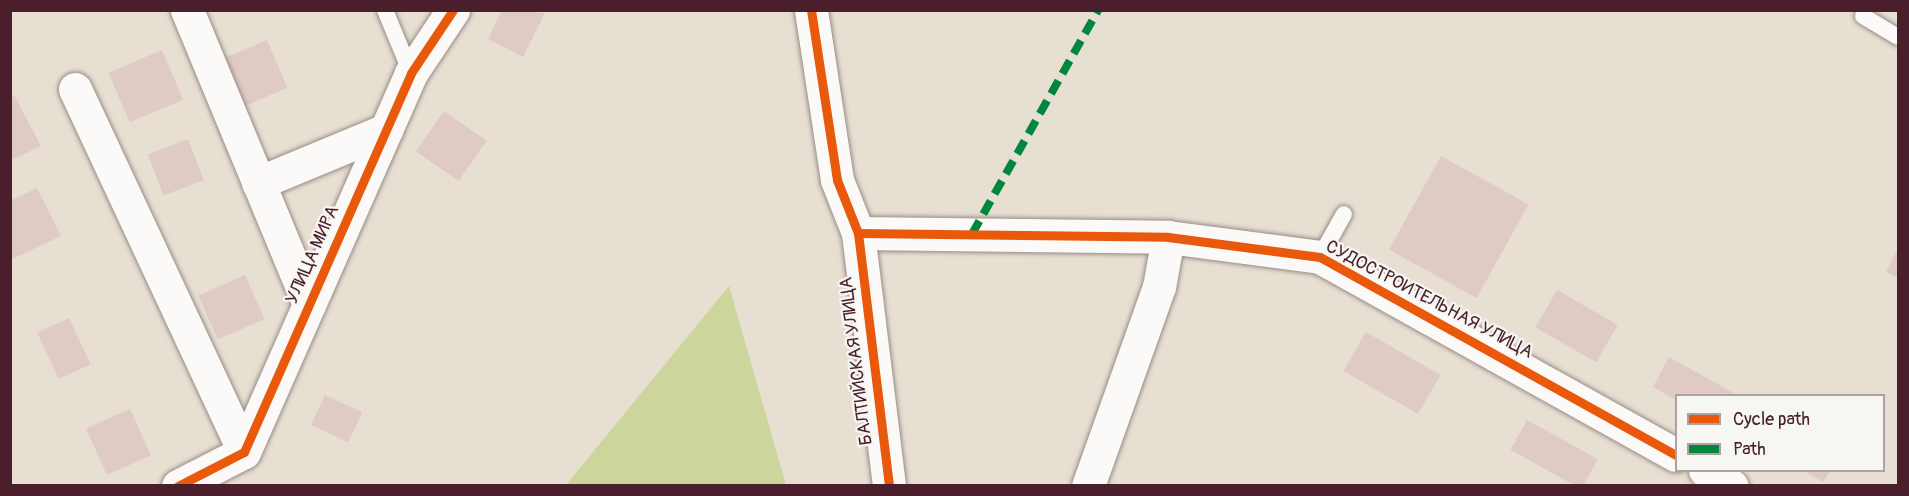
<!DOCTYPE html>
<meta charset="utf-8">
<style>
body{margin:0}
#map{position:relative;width:1909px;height:496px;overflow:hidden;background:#e7dfd1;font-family:Pangolin,sans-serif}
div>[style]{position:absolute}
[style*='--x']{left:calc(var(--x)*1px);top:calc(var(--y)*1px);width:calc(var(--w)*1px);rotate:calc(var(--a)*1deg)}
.green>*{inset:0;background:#ccd59c}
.building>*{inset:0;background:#dfcac4;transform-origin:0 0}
.roads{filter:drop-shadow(0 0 2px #978c87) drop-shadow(0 0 2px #978c87)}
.service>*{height:16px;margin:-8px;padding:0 8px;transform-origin:8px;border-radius:8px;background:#fbfaf8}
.minor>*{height:33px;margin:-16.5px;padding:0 16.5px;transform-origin:16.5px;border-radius:16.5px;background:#fbfaf8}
.quiet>*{height:8px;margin-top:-4px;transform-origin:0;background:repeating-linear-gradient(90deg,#00873e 0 15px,transparent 0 23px)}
.cycleway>*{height:9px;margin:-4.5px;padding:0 4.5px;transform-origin:4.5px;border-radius:4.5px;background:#e8590c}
span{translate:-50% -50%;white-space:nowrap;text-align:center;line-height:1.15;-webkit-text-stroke:4.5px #f6f6f2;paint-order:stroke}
.street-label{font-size:18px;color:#4a1f2b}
.frame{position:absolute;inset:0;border:12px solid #4a1f2b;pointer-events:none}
.legend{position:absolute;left:1675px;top:394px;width:210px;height:78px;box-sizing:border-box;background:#f6f6f2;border:2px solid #b1a0a2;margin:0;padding:8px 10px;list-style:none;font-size:18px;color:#4a1f2b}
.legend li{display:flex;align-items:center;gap:12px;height:30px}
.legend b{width:30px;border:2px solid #b1a0a2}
</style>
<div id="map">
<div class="green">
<i style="clip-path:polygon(729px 286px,786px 485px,566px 485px)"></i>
</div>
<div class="building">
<i style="clip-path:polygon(502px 10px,545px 13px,523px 57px,488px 39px)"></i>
<i style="left:267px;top:40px;width:52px;height:46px;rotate:67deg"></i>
<i style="left:162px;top:50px;width:54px;height:58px;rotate:67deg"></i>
<i style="clip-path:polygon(14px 95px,41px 146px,10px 161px,10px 97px)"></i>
<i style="left:444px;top:111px;width:52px;height:49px;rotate:35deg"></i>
<i style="left:188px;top:139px;width:44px;height:43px;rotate:69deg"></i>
<i style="left:1441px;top:156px;width:100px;height:107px;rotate:29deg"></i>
<i style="clip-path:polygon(37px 188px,61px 236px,10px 260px,10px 201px)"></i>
<i style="clip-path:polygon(1898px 248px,1898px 278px,1886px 272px)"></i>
<i style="left:245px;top:275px;width:48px;height:51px;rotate:66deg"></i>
<i style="left:1557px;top:290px;width:70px;height:43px;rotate:30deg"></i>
<i style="left:69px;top:318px;width:51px;height:35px;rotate:65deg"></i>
<i style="left:1366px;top:332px;width:86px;height:45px;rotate:30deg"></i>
<i style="clip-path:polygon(1669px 357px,1739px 396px,1676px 400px,1653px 387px)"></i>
<i style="left:325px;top:395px;width:41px;height:33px;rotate:25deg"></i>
<i style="left:130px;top:409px;width:51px;height:48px;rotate:66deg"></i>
<i style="left:1527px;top:420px;width:81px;height:34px;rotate:29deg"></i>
<i style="clip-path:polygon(1803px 470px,1831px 470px,1823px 482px)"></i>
</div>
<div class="roads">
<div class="service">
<i style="--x:385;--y:10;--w:68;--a:67.6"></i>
<i style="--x:1863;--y:16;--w:41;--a:31"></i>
<i style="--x:1320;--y:257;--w:49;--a:-60.8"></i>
</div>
<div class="minor">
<i style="--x:187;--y:10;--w:319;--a:67.5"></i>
<i style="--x:811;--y:10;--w:172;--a:81.3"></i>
<i style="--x:837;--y:180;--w:57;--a:68.4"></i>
<i style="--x:858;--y:233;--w:255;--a:83"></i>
<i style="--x:75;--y:89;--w:400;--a:65"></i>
<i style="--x:258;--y:183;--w:139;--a:-22.5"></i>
<i style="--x:858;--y:233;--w:310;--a:0.7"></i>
<i style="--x:1168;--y:237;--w:153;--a:7.5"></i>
<i style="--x:1320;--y:257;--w:407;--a:29.1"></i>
<i style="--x:1705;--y:470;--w:31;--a:31"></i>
<i style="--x:178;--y:486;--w:74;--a:-27.3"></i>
<i style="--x:244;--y:452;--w:414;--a:-66.2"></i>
<i style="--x:411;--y:73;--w:76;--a:-56.3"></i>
<i style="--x:1088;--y:486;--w:211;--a:-70.4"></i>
<i style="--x:1159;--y:287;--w:51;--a:-79.8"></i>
</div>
</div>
<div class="quiet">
<i style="--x:972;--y:234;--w:257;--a:-60.6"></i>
</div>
<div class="cycleway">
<i style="--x:811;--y:10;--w:172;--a:81.3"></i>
<i style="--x:837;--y:180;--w:57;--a:68.4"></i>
<i style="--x:858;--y:233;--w:255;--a:83"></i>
<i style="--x:858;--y:233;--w:310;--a:0.7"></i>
<i style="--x:1168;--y:237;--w:153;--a:7.5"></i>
<i style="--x:1320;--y:257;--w:407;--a:29.1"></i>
<i style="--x:178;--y:486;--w:74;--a:-27.3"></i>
<i style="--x:244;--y:452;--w:414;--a:-66.2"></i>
<i style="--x:411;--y:73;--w:76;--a:-56.3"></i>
</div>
<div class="street-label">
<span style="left:313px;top:255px;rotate:-66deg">УЛИЦА МИРА</span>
<span style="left:1429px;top:300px;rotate:28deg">СУДОСТРОИТЕЛЬНАЯ УЛИЦА</span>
<span style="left:857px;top:361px;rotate:-97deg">БАЛТИЙСКАЯ УЛИЦА</span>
</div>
<div class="frame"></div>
<ul class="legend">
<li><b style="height:8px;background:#e8590c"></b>Cycle path</li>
<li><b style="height:8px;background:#00873e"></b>Path</li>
</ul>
</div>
